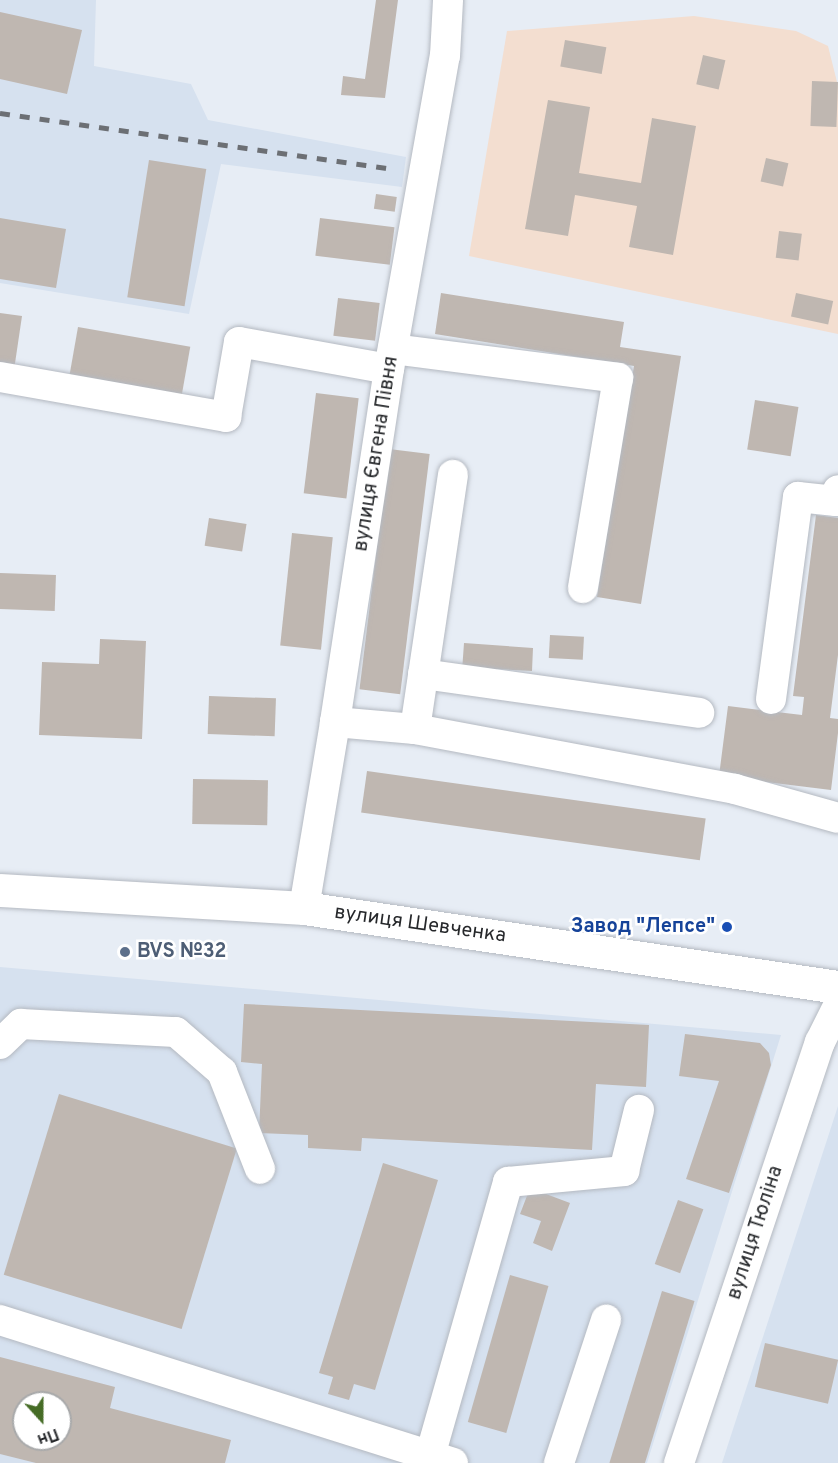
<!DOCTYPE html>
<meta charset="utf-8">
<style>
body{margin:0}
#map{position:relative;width:838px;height:1463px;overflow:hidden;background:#e7edf5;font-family:Overpass,sans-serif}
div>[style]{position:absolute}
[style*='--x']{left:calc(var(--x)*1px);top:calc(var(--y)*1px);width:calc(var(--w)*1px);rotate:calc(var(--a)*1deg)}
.commercial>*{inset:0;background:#f3ded0}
.built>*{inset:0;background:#d6e1ef}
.building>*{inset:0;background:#bfb7b1;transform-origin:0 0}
.roads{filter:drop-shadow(0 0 2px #b4b9c1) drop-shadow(0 0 2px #b4b9c1)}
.minor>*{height:30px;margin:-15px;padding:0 15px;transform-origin:15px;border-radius:15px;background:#fff}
.major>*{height:33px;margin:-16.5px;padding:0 16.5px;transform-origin:16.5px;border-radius:16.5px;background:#fff}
.rail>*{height:4.5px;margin-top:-2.25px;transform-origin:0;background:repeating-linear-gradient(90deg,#6c6f74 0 10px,transparent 0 20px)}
.dots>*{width:16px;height:16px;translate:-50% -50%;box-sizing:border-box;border:3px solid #fff;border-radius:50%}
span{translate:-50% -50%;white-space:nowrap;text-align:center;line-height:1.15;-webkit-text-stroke:5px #fff;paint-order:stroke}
.street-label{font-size:20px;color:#26282b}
.transit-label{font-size:20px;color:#164399;font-weight:700}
.right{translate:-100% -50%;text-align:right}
.service-label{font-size:20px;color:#4e5e75;font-weight:700}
.left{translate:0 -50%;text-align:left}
.north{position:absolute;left:12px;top:1391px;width:60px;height:60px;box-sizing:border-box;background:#fff;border:2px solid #a8a9aa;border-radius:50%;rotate:159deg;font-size:16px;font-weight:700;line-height:24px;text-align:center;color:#26282b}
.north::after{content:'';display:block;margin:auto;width:21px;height:27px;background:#466c26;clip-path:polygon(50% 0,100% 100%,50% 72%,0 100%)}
</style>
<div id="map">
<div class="commercial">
<i style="clip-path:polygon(694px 16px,796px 31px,828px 46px,838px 86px,838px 334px,469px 256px,507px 31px)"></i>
</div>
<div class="built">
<i style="clip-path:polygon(0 0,96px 0,94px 66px,191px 84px,208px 120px,406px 157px,402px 187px,221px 164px,189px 314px,0 283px)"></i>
<i style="clip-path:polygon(evenodd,0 967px,781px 1035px,647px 1463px,0 1463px,0 967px,24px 1403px,60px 1403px,60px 1439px,24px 1439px,24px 1403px)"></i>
<i style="clip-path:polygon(838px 1106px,838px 1463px,722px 1463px)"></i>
</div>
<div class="building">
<i style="clip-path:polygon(376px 0,398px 0,385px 98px,341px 95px,343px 76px,365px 79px)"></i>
<i style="clip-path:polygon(0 12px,82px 30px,67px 94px,0 79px)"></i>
<i style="left:565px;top:40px;width:42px;height:27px;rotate:10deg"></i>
<i style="left:703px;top:55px;width:23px;height:30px;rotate:13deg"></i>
<i style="left:812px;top:81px;width:26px;height:45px;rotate:2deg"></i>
<i style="clip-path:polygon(548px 100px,590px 107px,579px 173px,641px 183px,652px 118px,696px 126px,673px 255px,629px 247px,637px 206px,575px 195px,568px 236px,525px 229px)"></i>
<i style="left:766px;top:158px;width:23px;height:24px;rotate:13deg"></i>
<i style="left:149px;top:160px;width:58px;height:139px;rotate:9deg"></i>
<i style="left:376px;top:194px;width:21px;height:15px;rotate:8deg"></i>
<i style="clip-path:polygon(0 218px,66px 229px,56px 288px,0 279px)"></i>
<i style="left:320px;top:218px;width:75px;height:38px;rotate:7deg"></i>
<i style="left:779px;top:231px;width:23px;height:27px;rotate:7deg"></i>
<i style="clip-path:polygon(441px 293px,624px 322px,620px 347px,681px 356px,641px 604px,597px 597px,634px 366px,435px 334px)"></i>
<i style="left:796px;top:293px;width:38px;height:24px;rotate:12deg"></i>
<i style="left:338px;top:298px;width:42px;height:38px;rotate:7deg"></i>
<i style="clip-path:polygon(0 313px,22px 316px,14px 370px,0 368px)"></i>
<i style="left:78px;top:327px;width:114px;height:55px;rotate:10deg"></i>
<i style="left:316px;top:393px;width:43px;height:101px;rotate:7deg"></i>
<i style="left:755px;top:400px;width:44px;height:50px;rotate:9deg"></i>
<i style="left:389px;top:449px;width:41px;height:242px;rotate:7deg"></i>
<i style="clip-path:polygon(816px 515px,838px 518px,838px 655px,830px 718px,838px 719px,838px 733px,831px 790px,719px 776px,728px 706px,802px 715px,804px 697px,793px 696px)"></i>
<i style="left:209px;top:518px;width:38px;height:28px;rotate:9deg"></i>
<i style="left:292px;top:533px;width:41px;height:113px;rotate:6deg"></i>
<i style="left:0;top:573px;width:56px;height:36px;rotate:2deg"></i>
<i style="left:550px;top:635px;width:34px;height:23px;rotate:3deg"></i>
<i style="clip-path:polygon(100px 639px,146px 641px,142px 739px,39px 735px,42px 662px,99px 664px)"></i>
<i style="clip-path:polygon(464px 643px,533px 648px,532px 671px,497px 669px,497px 674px,462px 671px)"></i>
<i style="left:209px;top:696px;width:67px;height:38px;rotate:2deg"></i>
<i style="left:367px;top:771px;width:342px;height:42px;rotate:8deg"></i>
<i style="left:193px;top:779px;width:75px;height:45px;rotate:1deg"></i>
<i style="clip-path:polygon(244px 1004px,649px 1025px,646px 1087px,596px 1084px,592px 1150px,362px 1138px,361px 1151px,308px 1148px,308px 1135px,259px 1133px,262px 1064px,241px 1062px)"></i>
<i style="clip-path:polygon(685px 1034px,760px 1043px,769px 1053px,771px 1065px,729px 1193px,686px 1179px,719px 1081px,679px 1076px)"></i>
<i style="left:59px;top:1094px;width:186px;height:189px;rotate:17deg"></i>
<i style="clip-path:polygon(383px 1163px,438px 1180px,375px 1390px,354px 1384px,349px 1400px,328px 1394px,333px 1377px,319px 1373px)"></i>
<i style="clip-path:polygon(530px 1188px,570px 1203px,552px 1251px,533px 1243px,541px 1221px,520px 1214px)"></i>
<i style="left:678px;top:1200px;width:27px;height:68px;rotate:20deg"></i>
<i style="left:510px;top:1275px;width:40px;height:153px;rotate:16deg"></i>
<i style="left:662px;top:1291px;width:34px;height:180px;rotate:17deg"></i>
<i style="left:765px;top:1343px;width:75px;height:45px;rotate:13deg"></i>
<i style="clip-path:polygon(evenodd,0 1357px,115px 1387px,110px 1408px,231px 1440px,225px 1463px,36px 1463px,0 1454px,0 1357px,24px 1403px,60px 1403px,60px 1439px,24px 1439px,24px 1403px)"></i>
</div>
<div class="roads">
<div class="minor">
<i style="--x:393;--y:349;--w:227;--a:7.3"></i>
<i style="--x:618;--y:378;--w:213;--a:99.5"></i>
<i style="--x:0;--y:377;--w:230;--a:10"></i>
<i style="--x:226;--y:417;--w:76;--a:-80.2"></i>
<i style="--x:239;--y:342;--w:152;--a:10.2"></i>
<i style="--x:423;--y:674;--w:279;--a:8"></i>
<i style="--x:771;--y:699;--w:204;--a:-82.4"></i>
<i style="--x:798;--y:497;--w:38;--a:6"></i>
<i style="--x:836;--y:501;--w:11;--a:-80"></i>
<i style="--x:335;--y:722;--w:80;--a:5"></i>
<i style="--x:415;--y:729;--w:326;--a:10.6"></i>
<i style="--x:735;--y:789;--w:107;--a:15.7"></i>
<i style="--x:415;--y:729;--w:257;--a:-81.5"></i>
<i style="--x:304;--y:908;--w:189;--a:-80.5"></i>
<i style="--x:335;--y:722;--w:357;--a:-81.3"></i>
<i style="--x:389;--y:369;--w:318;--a:-79.9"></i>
<i style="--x:445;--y:56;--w:56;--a:-86.9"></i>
<i style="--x:0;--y:1044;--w:29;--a:-44"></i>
<i style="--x:21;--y:1024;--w:155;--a:3"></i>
<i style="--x:176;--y:1032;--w:61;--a:41"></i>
<i style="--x:222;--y:1072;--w:104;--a:68.6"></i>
<i style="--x:0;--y:1320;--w:475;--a:17.5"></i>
<i style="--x:430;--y:1456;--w:285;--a:-74.1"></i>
<i style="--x:508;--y:1182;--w:117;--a:-5.4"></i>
<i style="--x:624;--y:1171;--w:63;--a:-76.2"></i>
<i style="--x:559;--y:1463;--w:151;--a:-71.8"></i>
<i style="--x:679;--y:1463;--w:444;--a:-71.5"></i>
<i style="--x:820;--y:1042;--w:40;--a:-63.4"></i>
</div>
<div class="major">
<i style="--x:0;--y:890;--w:305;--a:3.4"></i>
<i style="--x:304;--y:908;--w:540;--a:8.42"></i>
</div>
</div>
<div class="rail">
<i style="--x:0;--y:113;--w:396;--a:8.1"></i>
</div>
<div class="dots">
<i style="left:727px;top:927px;background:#1a4fb4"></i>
<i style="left:125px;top:952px;background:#5c6f8a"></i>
</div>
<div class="street-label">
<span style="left:377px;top:454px;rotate:-81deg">вулиця Євгена Півня</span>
<span style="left:420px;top:925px;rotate:8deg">вулиця Шевченка</span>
<span style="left:756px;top:1233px;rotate:-72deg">вулиця Тюліна</span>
</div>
<div class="transit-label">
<span class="right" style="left:715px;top:927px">Завод "Лепсе"</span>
</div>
<div class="service-label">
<span class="left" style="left:137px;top:952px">BVS №32</span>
</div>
<div class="north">Пн</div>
</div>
